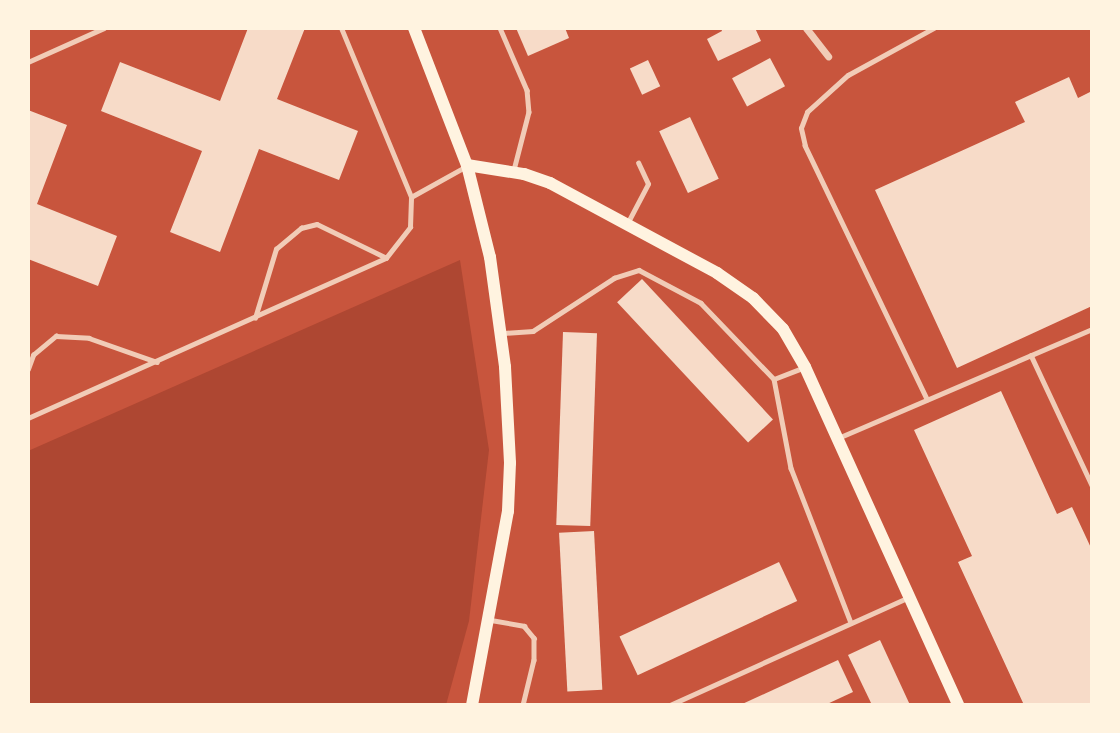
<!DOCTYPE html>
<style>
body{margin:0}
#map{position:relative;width:1120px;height:733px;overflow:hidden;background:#c8553d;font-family:"Alegreya Sans",sans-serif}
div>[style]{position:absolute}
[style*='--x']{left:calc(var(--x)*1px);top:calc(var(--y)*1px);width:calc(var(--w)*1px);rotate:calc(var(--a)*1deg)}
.green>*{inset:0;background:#ae4732}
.building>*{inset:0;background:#f7dbc8;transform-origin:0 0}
.service>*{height:4.5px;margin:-2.25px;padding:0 2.25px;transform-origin:2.25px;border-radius:2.25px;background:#f1ccb7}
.minor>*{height:7px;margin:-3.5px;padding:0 3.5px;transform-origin:3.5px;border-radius:3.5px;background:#f1ccb7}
.secondary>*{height:12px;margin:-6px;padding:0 6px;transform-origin:6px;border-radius:6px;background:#fff3e0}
span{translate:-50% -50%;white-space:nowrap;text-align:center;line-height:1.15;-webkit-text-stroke:5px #fff3e0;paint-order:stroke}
.frame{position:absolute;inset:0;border:30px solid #fff3e0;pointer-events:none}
</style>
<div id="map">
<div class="green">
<i style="clip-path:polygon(460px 260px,489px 450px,469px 621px,446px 705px,28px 705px,28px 451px)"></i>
</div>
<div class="building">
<i style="clip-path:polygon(248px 28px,305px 28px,277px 99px,358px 131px,339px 180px,259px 149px,220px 252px,170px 232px,202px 151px,101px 111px,120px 62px,220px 101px)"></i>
<i style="clip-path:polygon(516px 28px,565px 28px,569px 38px,528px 56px)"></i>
<i style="clip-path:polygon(721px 28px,755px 28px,761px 41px,718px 61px,707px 39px,722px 31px)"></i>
<i style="left:770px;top:58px;width:32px;height:43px;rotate:62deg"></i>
<i style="left:648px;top:60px;width:29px;height:20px;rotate:65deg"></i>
<i style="clip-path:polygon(1069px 77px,1078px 98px,1092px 91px,1092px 306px,957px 368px,875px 190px,1025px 122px,1015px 102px)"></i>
<i style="clip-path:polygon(28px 110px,67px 125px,37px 204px,117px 236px,98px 286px,28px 259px)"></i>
<i style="left:690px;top:117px;width:68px;height:34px;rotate:65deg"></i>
<i style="left:642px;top:279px;width:192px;height:34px;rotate:47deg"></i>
<i style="left:563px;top:332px;width:34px;height:193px;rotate:2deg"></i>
<i style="clip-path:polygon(1001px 391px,1057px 514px,1072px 507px,1092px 550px,1092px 705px,1024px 705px,958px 562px,972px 556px,914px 430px)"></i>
<i style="left:594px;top:531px;width:159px;height:35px;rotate:87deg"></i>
<i style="left:779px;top:562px;width:43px;height:176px;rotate:65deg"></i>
<i style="clip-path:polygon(880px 640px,910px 705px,872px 705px,848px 655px)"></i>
<i style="clip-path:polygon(838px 660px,853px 692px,825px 705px,740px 705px)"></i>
</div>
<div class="service">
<i style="--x:500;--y:28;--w:68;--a:66.5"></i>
<i style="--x:527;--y:90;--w:22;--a:85"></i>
<i style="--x:529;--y:112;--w:60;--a:104.5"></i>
<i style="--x:28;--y:62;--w:83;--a:-24.1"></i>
<i style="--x:411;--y:197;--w:62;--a:-29.1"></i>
<i style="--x:627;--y:224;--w:45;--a:-62.3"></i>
<i style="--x:648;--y:184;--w:23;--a:-115"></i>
<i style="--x:255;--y:318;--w:72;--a:-73.1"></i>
<i style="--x:276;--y:249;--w:33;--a:-40"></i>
<i style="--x:301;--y:228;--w:16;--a:-14"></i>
<i style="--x:317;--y:224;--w:76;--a:25.9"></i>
<i style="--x:504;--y:333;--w:29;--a:-4"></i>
<i style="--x:533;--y:331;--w:97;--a:-33.2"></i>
<i style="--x:614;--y:278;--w:26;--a:-18"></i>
<i style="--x:639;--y:270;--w:70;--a:28"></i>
<i style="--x:701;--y:303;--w:105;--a:46.2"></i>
<i style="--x:774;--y:379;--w:91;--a:79.2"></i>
<i style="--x:791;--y:468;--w:166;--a:68.8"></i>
<i style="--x:1031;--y:355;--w:144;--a:64.9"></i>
<i style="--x:28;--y:369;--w:15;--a:-70"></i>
<i style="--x:33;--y:355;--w:30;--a:-40"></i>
<i style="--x:56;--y:336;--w:33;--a:3"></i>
<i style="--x:89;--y:338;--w:72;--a:19.4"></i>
<i style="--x:774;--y:379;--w:31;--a:-21"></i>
<i style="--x:927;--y:400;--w:282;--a:-115.7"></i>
<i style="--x:805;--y:146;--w:18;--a:-103"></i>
<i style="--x:801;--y:128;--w:17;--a:-69"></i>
<i style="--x:807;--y:112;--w:55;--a:-42.1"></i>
<i style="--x:848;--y:75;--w:98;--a:-28.7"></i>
<i style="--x:28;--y:418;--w:392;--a:-24.1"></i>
<i style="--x:386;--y:258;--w:39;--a:-52"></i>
<i style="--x:410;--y:227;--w:30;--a:-88"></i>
<i style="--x:411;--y:197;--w:183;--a:-112.5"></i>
<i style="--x:838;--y:438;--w:276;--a:-23.2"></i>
<i style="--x:491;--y:620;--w:34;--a:10"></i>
<i style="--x:524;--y:626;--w:16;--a:50"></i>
<i style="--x:534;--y:638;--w:22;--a:90"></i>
<i style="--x:534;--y:660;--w:46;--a:103.7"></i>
<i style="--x:670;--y:705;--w:262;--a:-24.3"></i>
</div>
<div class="minor">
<i style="--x:806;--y:28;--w:36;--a:52"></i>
</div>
<div class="secondary">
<i style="--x:414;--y:28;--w:147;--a:68.9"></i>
<i style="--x:467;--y:165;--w:95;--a:76"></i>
<i style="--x:490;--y:257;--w:111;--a:82.2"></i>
<i style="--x:505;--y:367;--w:96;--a:87"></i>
<i style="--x:510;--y:463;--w:48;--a:92.4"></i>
<i style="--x:508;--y:511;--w:197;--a:100.5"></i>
<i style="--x:467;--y:165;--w:58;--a:9"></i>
<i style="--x:524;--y:174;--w:28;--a:19"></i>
<i style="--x:550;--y:183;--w:190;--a:28.3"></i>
<i style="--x:717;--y:273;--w:44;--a:34.8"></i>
<i style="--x:753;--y:298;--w:43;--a:45.9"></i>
<i style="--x:783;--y:329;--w:44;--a:59.9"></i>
<i style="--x:805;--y:367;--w:371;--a:65.6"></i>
</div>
<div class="frame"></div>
</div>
